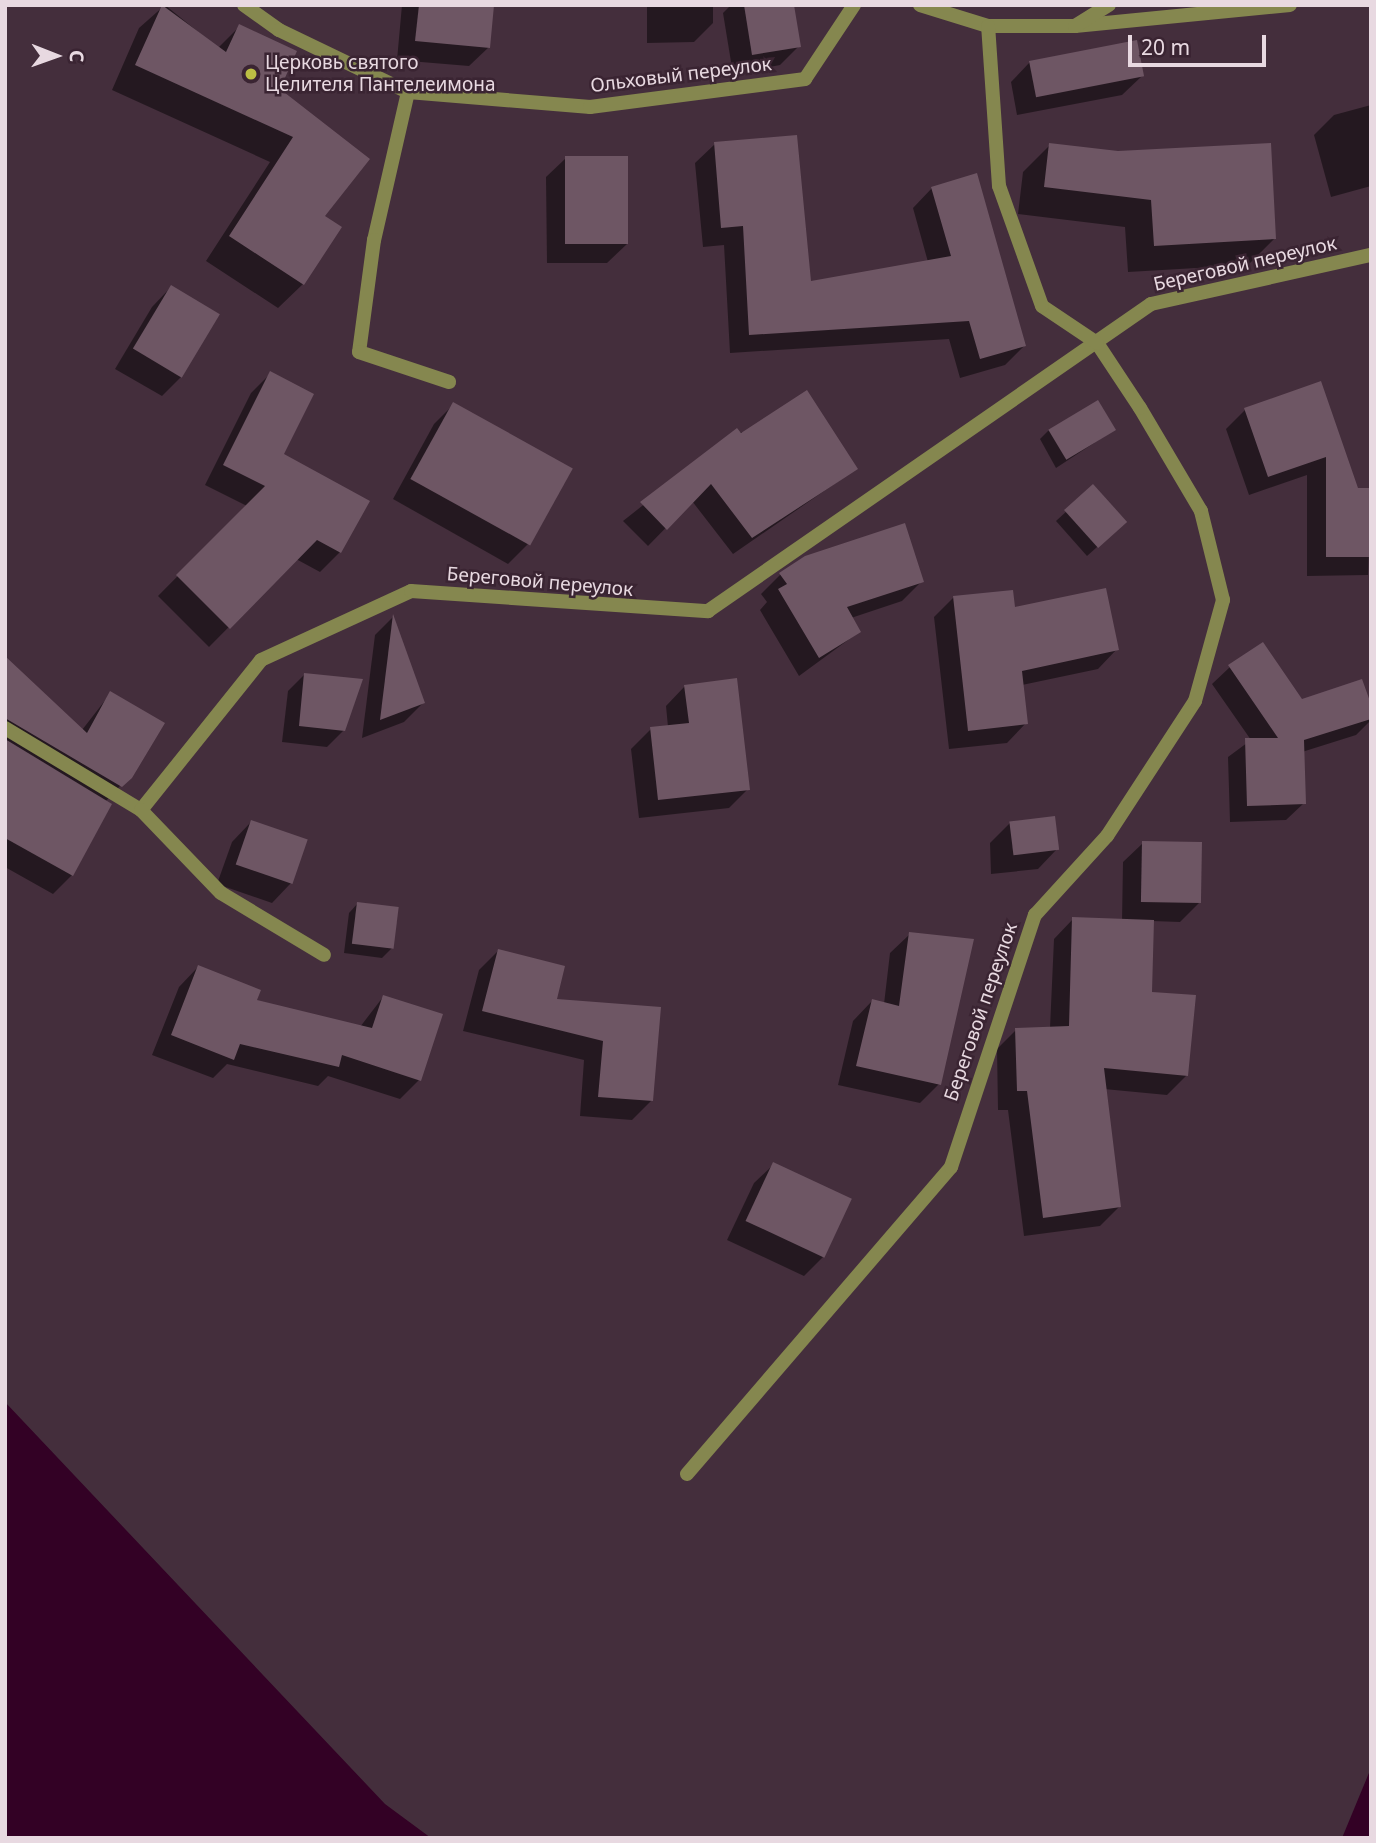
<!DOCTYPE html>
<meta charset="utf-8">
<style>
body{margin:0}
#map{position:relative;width:1376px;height:1843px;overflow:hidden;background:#442e3c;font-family:"Noto Sans",sans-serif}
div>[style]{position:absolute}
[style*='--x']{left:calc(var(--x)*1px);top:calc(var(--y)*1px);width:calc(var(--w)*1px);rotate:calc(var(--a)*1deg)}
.water>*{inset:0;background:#330125}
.shadow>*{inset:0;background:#0007}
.building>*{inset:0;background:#6e5664;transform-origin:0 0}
.lane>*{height:14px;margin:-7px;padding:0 7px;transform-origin:7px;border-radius:7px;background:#85874f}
.street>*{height:14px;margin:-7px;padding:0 7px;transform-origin:7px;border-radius:7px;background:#85874f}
.dots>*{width:19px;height:19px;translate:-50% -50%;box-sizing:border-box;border:4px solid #3a2432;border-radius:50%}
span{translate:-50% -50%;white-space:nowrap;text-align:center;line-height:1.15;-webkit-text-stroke:5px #3a2432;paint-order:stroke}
.poi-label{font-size:19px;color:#e8d9e1}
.left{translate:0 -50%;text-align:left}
.street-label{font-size:19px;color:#e8d9e1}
.frame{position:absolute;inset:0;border:7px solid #e8d9e1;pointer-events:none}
.north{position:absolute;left:21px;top:21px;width:70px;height:70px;-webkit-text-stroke:5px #3a2432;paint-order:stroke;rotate:91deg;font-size:19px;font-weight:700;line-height:28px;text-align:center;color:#e8d9e1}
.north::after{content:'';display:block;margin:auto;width:24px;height:32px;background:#e8d9e1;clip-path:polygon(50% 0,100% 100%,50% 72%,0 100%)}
.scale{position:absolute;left:1128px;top:35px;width:138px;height:32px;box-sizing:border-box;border:4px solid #e8d9e1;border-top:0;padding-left:9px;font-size:21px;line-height:24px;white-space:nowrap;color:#e8d9e1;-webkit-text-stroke:5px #3a2432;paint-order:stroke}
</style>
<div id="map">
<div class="water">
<i style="clip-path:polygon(5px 1402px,385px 1804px,431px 1838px,5px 1838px)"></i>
<i style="clip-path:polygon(1371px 1768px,1371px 1838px,1342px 1838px)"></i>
</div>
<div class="shadow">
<i style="clip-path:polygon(165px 5px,218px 48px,239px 27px,277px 89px,323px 216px,303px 284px,278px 308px,206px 261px,270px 162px,112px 90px,139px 28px)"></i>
<i style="clip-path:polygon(402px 5px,492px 5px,489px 47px,469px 66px,397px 60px)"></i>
<i style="clip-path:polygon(647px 5px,713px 5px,713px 23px,694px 42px,647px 43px)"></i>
<i style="clip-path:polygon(731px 5px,793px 5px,799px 46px,780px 65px,733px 74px,723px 13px)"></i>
<i style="clip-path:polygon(1030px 62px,1142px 76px,1122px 95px,1017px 115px,1011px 82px)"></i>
<i style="clip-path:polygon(1371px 105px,1371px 186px,1331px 197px,1314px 135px,1334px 115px)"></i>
<i style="clip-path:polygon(715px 144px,809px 283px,928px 262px,913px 208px,932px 188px,1025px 345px,1005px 365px,960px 378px,949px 339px,730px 353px,724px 245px,703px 247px,695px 163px)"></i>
<i style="clip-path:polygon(1050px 145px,1275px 238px,1248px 265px,1128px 272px,1125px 227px,1018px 214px,1023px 172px)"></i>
<i style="clip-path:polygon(566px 158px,627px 244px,607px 263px,547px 263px,546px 177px)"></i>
<i style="clip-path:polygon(171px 287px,181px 377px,162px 396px,115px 369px,152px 307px)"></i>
<i style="clip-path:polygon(271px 373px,282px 455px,340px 552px,320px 572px,296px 559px,209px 647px,158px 596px,247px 506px,205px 485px,251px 393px)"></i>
<i style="clip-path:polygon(1320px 383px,1357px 490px,1371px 490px,1368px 575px,1307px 576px,1307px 475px,1249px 495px,1226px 429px,1245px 410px)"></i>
<i style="clip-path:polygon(454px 404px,528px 544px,508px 564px,393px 499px,434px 424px)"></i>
<i style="clip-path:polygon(1049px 430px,1114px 430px,1056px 468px,1040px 439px)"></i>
<i style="clip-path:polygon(737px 431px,856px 469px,733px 554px,692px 501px,648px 546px,623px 521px)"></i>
<i style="clip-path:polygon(1093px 487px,1115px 531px,1087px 556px,1056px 521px)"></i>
<i style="clip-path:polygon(780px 575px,922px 581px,902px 601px,851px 618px,859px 632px,799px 676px,760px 610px,767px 602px,761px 594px)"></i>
<i style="clip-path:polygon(954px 597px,1014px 610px,1117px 649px,1098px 669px,1022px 685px,1026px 723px,1007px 743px,949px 749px,934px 617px)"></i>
<i style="clip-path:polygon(393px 617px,423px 703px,404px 722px,362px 738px,375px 635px)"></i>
<i style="clip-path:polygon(5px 659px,82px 730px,110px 694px,120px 786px,105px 802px,72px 875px,53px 894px,5px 867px)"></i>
<i style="clip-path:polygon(1230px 667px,1302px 701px,1371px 710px,1371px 720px,1356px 735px,1302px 752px,1304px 803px,1286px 820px,1230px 822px,1228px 757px,1251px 740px,1212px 684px)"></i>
<i style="clip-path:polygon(305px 674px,344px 730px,327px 747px,282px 742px,288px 691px)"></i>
<i style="clip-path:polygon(685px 686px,748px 789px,729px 808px,639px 818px,631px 749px,651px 729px,668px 727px,666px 706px)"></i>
<i style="clip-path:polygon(251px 822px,291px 883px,272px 903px,217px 884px,232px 842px)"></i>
<i style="clip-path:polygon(1010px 823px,1057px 849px,1038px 869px,991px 874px,990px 843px)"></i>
<i style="clip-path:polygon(1143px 843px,1200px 902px,1180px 922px,1152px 921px,1150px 993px,1187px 1075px,1167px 1095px,1104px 1089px,1119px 1207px,1100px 1226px,1024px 1236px,1008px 1110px,998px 1110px,997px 1049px,1016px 1030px,1050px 1028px,1054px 939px,1073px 919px,1122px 921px,1123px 862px)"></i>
<i style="clip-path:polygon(358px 903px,392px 948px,382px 958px,344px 953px,349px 913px)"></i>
<i style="clip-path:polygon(910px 934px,939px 1084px,920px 1103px,838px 1085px,853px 1021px,872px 1001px,884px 1004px,890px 953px)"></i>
<i style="clip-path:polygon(498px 951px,555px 1001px,659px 1009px,652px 1100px,632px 1120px,580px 1116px,584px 1060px,463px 1031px,479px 970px)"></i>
<i style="clip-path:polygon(198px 967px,255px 1001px,360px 1027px,383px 997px,419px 1080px,400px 1099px,328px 1076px,318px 1086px,227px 1064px,213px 1078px,152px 1055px,179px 987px)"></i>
<i style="clip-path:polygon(774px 1164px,823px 1257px,804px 1276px,727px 1240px,754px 1183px)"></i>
</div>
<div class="building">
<i style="clip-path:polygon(162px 5px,226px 52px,239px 24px,297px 51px,280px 89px,370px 159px,325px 216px,342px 227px,304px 285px,229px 236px,293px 137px,135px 65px)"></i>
<i style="clip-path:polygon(419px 5px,494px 5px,490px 48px,415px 41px)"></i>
<i style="clip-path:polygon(744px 5px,794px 5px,801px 47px,752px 55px)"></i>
<i style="left:1137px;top:40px;width:37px;height:110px;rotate:79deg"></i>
<i style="clip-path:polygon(797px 135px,811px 281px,951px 256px,931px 187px,977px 173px,1026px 346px,980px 359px,969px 321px,749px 335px,743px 226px,721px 228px,714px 142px)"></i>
<i style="clip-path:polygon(1049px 143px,1118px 151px,1271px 143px,1276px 239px,1154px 246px,1151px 200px,1044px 187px)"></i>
<i style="left:565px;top:156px;width:63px;height:88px"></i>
<i style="left:171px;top:285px;width:57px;height:74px;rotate:31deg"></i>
<i style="clip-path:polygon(270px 371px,314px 394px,284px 454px,370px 501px,341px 553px,317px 540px,230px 629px,176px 575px,265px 486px,223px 465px)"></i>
<i style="clip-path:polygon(1321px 381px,1358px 488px,1371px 488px,1371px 557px,1326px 557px,1326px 457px,1268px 477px,1244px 408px)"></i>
<i style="clip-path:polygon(807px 390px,858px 469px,752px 538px,711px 484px,667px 530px,640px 502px,737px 428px,741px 433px)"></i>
<i style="left:1098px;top:400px;width:35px;height:58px;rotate:59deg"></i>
<i style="left:453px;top:402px;width:137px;height:88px;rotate:29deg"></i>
<i style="left:1093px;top:484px;width:51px;height:39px;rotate:48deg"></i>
<i style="clip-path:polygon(905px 523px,924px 582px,847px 607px,861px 632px,819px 658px,778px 589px,787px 584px,779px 573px,805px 556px)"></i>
<i style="clip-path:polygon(1106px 588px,1119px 650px,1022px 671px,1028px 724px,968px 731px,953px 596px,1013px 590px,1015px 607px)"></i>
<i style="clip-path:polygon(393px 614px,425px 703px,380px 720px)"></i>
<i style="clip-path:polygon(1263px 642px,1302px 699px,1362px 679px,1371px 704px,1371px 719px,1304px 740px,1306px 804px,1247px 806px,1245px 738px,1278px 738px,1228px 665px)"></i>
<i style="clip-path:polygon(5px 656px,87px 733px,110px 691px,165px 723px,132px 778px,122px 787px,5px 718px)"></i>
<i style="clip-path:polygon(304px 673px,363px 679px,345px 731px,299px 726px)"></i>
<i style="clip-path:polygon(737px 678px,750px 790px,658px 800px,650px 727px,689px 723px,684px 685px)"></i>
<i style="clip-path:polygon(5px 739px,112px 804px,73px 876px,5px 838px)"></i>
<i style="left:1055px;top:816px;width:34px;height:46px;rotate:83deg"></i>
<i style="left:251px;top:820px;width:60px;height:47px;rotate:19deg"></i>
<i style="left:1142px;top:841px;width:60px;height:61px;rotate:1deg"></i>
<i style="left:357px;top:902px;width:42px;height:42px;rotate:7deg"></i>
<i style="clip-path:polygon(1072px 917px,1154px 920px,1152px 992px,1196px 995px,1188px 1076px,1104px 1068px,1121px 1207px,1043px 1218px,1027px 1091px,1017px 1091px,1015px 1028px,1069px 1026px)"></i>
<i style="clip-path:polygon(909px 932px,974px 939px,941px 1085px,856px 1066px,872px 999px,899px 1006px)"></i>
<i style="clip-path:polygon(498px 949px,565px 966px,557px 999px,661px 1007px,653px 1101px,598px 1097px,603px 1041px,482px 1011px)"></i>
<i style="clip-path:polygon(198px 965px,261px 990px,257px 1000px,372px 1028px,383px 995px,443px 1014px,421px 1081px,342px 1055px,339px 1067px,240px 1044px,234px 1060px,171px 1035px)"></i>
<i style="left:773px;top:1162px;width:87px;height:65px;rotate:25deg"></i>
</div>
<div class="lane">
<i style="--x:1075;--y:26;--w:216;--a:-5.6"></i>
</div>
<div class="street">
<i style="--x:244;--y:5;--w:43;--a:35.5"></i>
<i style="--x:279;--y:30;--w:143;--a:25.7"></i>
<i style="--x:408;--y:92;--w:183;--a:4.7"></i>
<i style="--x:590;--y:107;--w:217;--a:-7.4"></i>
<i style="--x:805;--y:79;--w:89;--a:-56.5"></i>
<i style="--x:920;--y:5;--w:71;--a:17.2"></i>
<i style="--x:988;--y:26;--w:87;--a:0"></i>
<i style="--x:1075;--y:26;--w:40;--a:-32"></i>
<i style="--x:408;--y:92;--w:152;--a:102.9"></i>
<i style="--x:374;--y:240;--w:113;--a:97.6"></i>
<i style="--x:359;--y:352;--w:95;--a:18.4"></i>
<i style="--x:5;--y:728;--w:159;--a:31.1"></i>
<i style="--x:141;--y:810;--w:192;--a:-51.3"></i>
<i style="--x:261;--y:660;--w:165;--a:-24.7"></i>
<i style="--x:411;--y:591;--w:298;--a:3.9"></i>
<i style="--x:708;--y:611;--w:539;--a:-34.72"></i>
<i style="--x:1151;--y:304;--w:225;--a:-12.6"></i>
<i style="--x:141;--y:810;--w:115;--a:46.1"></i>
<i style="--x:221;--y:893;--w:120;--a:31"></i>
<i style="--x:687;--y:1474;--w:405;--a:-49.3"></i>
<i style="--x:951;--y:1167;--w:266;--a:-71.6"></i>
<i style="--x:1035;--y:915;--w:107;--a:-47.7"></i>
<i style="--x:1107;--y:836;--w:161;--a:-56.9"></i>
<i style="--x:1195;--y:701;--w:105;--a:-74.5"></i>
<i style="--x:1223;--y:600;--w:92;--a:-103.9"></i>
<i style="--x:1201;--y:511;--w:120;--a:-120.6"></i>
<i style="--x:1140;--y:408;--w:78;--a:-123.5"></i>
<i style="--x:1097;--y:343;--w:66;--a:-146.1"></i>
<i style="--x:1042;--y:306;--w:127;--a:-109.7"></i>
<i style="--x:999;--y:186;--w:160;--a:-93.9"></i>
</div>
<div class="dots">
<i style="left:251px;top:74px;background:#bcbf44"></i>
</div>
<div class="poi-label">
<span class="left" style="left:265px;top:74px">Церковь святого<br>Целителя Пантелеимона</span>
</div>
<div class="street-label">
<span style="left:681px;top:75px;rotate:-7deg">Ольховый переулок</span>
<span style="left:1245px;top:264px;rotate:-13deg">Береговой переулок</span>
<span style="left:540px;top:582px;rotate:5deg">Береговой переулок</span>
<span style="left:981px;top:1012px;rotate:-71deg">Береговой переулок</span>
</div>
<div class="frame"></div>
<div class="north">С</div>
<div class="scale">20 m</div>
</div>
